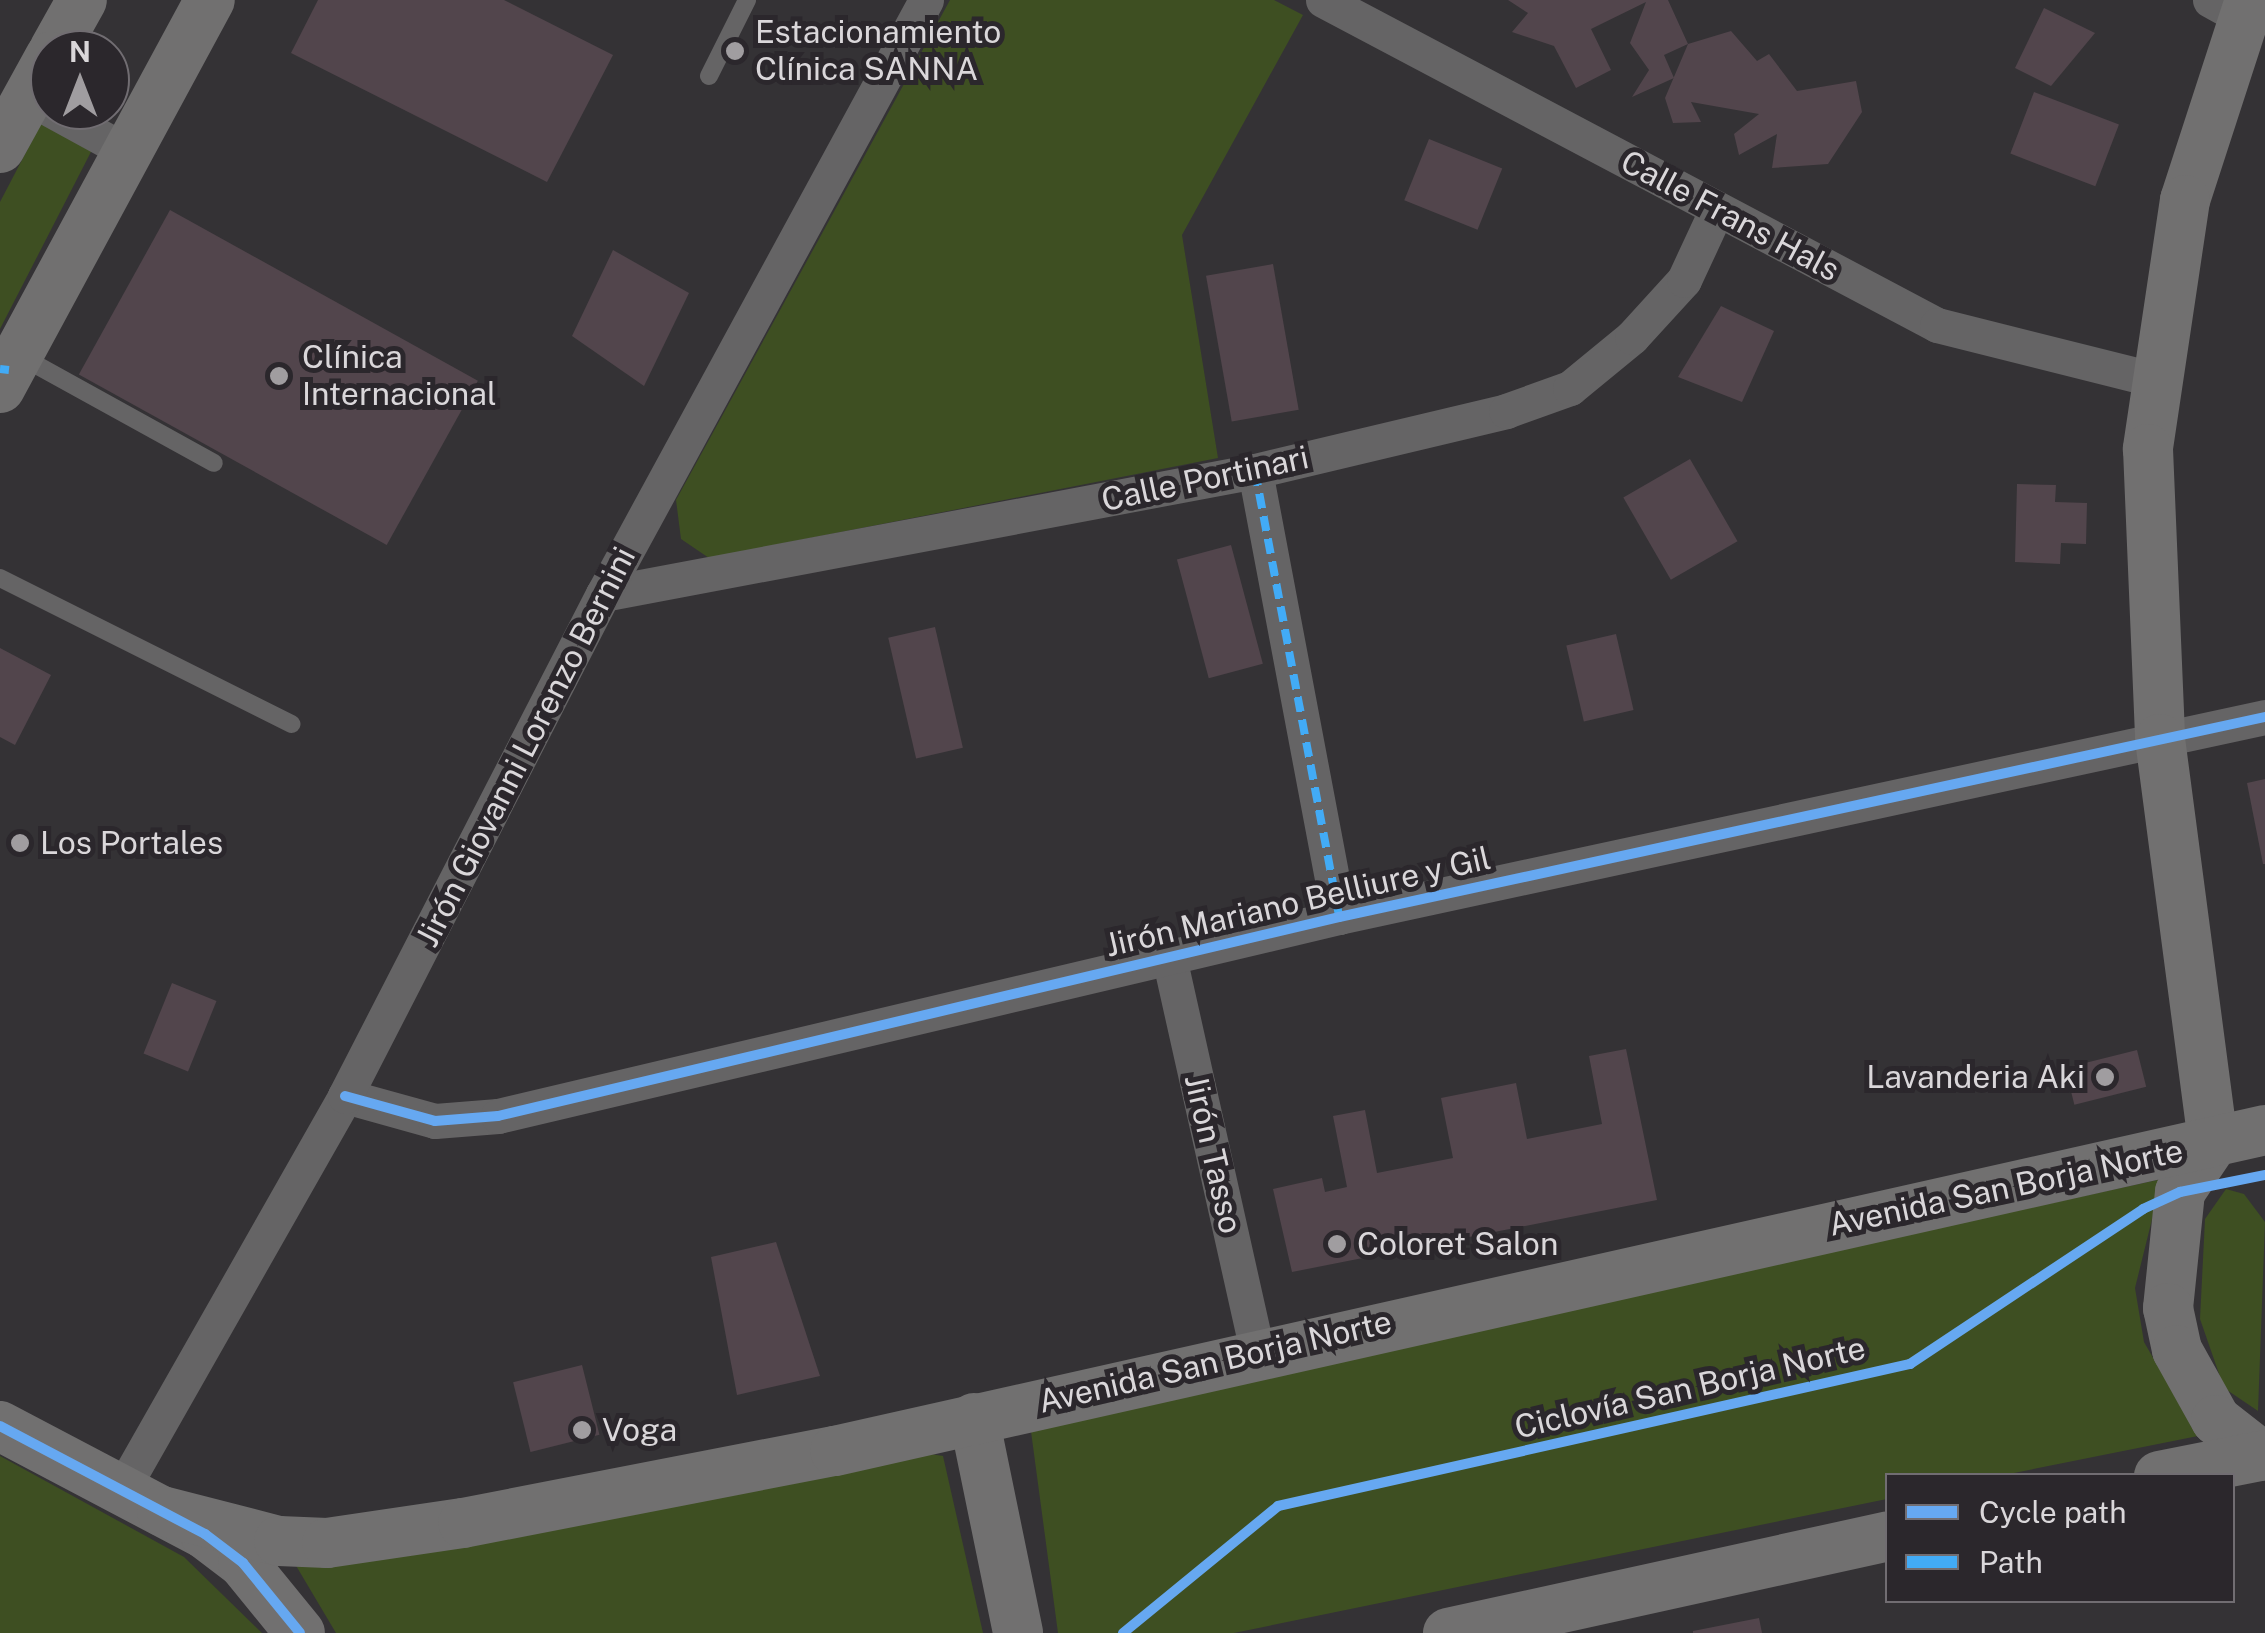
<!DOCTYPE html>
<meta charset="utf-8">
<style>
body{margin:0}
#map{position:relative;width:2265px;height:1633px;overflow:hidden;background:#343235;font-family:"Public Sans",sans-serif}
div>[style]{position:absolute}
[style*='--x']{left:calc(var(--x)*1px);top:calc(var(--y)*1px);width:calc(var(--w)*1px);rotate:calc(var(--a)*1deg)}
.green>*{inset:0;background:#3e4f22}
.building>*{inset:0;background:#52454c;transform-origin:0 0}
.lane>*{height:18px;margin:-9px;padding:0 9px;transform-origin:9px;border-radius:9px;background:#656465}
.street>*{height:35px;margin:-17.5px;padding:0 17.5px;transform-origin:17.5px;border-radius:17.5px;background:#656465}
.secondary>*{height:50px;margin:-25px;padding:0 25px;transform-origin:25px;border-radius:25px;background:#717070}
.quiet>*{height:8px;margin-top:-4px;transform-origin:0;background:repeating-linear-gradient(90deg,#42abf6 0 15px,transparent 0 23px)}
.cycleway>*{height:10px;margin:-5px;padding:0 5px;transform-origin:5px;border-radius:5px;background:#66a8f1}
.dots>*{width:28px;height:28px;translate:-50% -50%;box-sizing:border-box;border:5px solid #2b272c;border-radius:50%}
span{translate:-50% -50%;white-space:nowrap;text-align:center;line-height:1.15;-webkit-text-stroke:10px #2b272c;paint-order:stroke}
.poi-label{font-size:32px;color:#dad7da}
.left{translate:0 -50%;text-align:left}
.right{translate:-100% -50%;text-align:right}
.street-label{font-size:32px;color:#dad7da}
.legend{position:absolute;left:1885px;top:1473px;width:350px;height:130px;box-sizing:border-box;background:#2b272c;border:2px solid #716d72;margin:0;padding:12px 18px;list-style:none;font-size:30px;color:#dad7da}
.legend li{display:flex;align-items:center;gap:20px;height:50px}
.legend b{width:50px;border:2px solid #716d72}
.north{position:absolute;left:30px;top:30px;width:100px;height:100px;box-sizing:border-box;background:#2b272c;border:2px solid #716d72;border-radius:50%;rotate:0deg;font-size:28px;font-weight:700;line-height:40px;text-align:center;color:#dad7da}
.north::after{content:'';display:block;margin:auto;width:35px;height:45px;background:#a09da0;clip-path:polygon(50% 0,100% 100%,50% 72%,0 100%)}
</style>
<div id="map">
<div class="green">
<i style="clip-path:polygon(950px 0,1274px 0,1303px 15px,1182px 235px,1218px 458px,709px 558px,681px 539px,676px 500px)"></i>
<i style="clip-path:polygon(46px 114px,94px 146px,0 329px,0 202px)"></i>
<i style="clip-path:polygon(2162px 1179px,2135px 1288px,2144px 1342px,2198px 1436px,2004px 1475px,1888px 1476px,1887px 1499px,1234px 1633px,1058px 1633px,1030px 1424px)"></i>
<i style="clip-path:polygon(2226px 1189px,2244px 1194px,2265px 1222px,2258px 1411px,2224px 1388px,2200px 1319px,2205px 1219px)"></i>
<i style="clip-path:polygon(918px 1452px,943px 1456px,983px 1633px,336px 1633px,295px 1564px)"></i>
<i style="clip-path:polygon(0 1456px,184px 1557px,262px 1633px,0 1633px)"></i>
</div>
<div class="building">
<i style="clip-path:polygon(318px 0,504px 0,613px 55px,547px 182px,291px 53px)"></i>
<i style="clip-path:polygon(1508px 0,1668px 0,1688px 44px,1664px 55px,1674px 78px,1632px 97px,1649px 70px,1630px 43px,1646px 2px,1591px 29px,1611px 70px,1576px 88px,1554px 46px,1512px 32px,1528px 13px)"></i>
<i style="clip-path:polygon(2044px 8px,2095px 33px,2051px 86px,2015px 68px)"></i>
<i style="clip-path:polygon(1731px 31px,1757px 61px,1769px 54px,1797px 91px,1856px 81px,1862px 112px,1828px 164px,1772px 168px,1777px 134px,1739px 155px,1734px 134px,1759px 114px,1691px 102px,1701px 122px,1673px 123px,1665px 98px,1688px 44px)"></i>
<i style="left:2034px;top:92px;width:91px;height:66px;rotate:21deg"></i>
<i style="left:1429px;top:139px;width:79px;height:66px;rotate:22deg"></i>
<i style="left:170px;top:210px;width:352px;height:188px;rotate:29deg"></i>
<i style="clip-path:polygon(613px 250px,689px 293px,644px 386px,572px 336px)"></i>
<i style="left:1273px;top:264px;width:148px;height:68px;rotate:80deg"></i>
<i style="clip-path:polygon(1721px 306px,1774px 331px,1742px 402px,1678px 377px)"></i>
<i style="left:1690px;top:459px;width:95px;height:77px;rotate:60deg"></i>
<i style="clip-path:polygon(2017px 484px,2056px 485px,2055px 502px,2087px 503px,2086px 544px,2061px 543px,2060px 564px,2015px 562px)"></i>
<i style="left:1231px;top:545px;width:123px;height:56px;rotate:75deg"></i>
<i style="left:935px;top:627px;width:124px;height:48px;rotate:77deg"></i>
<i style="left:1616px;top:634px;width:78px;height:51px;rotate:77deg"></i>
<i style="clip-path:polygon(0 648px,51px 675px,15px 745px,0 737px)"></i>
<i style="clip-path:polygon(2265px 779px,2265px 864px,2263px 864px,2247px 783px)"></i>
<i style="left:172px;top:983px;width:48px;height:76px;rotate:22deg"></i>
<i style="clip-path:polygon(1626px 1049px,1657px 1200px,1292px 1272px,1273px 1189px,1322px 1178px,1325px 1192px,1347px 1187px,1333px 1116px,1365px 1110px,1377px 1173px,1453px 1158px,1441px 1098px,1516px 1083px,1527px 1139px,1602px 1124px,1589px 1056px)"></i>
<i style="left:2137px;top:1050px;width:38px;height:74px;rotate:76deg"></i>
<i style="clip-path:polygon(776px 1242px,820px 1376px,737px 1395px,711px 1257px)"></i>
<i style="left:582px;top:1365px;width:72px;height:71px;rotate:76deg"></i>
<i style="clip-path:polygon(1759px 1618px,1762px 1633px,1693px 1633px,1693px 1631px)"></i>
</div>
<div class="lane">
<i style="--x:709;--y:76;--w:85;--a:-63.4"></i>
<i style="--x:22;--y:357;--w:219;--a:28.9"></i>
<i style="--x:0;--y:578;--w:326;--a:26.6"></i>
</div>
<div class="street">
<i style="--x:1323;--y:0;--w:695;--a:27.89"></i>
<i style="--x:1937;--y:325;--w:226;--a:14.1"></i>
<i style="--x:2210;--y:0;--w:35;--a:29"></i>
<i style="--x:51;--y:110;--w:88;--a:28.6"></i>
<i style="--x:1255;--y:471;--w:454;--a:79.3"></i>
<i style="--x:603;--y:594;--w:664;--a:-10.68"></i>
<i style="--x:1255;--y:471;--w:258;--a:-13.4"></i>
<i style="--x:1506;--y:411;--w:68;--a:-19.8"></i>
<i style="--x:1570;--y:388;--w:80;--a:-39.4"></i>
<i style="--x:1632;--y:337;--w:77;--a:-47.6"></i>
<i style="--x:1684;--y:280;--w:78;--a:-65.1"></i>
<i style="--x:1169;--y:957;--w:403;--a:77.4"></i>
<i style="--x:345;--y:1096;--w:93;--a:15.5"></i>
<i style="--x:435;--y:1121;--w:63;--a:-4.5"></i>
<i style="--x:498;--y:1116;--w:864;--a:-13.31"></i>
<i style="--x:1339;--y:917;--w:947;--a:-12.19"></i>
<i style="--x:121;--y:1491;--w:454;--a:-60.4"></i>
<i style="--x:345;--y:1096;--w:564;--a:-62.8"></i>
<i style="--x:603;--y:594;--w:676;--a:-61.46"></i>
</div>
<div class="secondary">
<i style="--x:2250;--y:0;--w:210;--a:108"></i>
<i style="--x:2185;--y:200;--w:252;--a:98.5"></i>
<i style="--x:2148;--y:449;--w:290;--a:87.6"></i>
<i style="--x:2160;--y:739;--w:407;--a:82.5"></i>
<i style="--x:2213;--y:1143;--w:59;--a:124"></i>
<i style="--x:2180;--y:1192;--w:117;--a:95.9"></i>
<i style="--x:2168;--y:1308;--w:43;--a:77.9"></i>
<i style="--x:2177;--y:1350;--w:80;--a:60.9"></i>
<i style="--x:2216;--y:1420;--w:58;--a:38"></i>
<i style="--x:54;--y:50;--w:57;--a:-60.8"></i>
<i style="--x:0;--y:148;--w:104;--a:-61.2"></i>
<i style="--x:0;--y:388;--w:441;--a:-61.6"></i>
<i style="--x:974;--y:1418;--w:219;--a:78.4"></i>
<i style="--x:0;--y:1426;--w:232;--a:27.8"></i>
<i style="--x:205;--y:1534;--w:48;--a:37.3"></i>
<i style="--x:243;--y:1563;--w:90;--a:50.8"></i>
<i style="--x:2159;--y:1476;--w:108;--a:-11.2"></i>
<i style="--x:162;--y:1511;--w:121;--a:14.4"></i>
<i style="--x:279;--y:1541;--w:48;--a:2.4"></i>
<i style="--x:327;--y:1543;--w:137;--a:-8.4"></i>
<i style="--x:463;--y:1523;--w:379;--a:-11"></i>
<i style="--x:835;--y:1451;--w:1466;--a:-12.65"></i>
<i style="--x:1448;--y:1633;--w:451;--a:-12.4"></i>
</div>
<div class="quiet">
<i style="--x:0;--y:369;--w:9;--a:6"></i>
<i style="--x:1255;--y:471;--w:454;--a:79.3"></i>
</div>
<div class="cycleway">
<i style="--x:345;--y:1096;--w:93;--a:15.5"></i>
<i style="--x:435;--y:1121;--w:63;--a:-4.5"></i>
<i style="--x:498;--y:1116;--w:864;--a:-13.31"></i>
<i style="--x:1339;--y:917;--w:947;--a:-12.19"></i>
<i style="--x:0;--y:1426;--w:232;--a:27.8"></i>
<i style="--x:205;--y:1534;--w:48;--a:37.3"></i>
<i style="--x:243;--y:1563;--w:90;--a:50.8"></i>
<i style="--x:1123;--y:1633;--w:200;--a:-39.3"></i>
<i style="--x:1278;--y:1506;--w:648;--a:-12.66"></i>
<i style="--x:1910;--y:1364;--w:280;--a:-33.6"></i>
<i style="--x:2143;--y:1209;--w:41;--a:-24.7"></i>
<i style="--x:2180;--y:1192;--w:87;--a:-11.3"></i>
</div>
<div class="dots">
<i style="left:735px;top:51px;background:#a09da0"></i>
<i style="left:279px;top:376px;background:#a09da0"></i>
<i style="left:20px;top:843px;background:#a09da0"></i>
<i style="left:2105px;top:1077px;background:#a09da0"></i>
<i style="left:1337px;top:1244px;background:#a09da0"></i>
<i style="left:582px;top:1430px;background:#a09da0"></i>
</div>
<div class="poi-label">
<span class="left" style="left:755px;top:51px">Estacionamiento<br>Clínica SANNA</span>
<span class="left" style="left:302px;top:376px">Clínica<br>Internacional</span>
<span class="left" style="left:40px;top:843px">Los Portales</span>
<span class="right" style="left:2085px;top:1077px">Lavanderia Aki</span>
<span class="left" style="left:1357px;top:1244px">Coloret Salon</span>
<span class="left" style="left:602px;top:1430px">Voga</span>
</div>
<div class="street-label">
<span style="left:1730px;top:216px;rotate:28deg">Calle Frans Hals</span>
<span style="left:1205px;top:479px;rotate:-12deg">Calle Portinari</span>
<span style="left:526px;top:747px;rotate:-63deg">Jirón Giovanni Lorenzo Bernini</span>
<span style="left:1298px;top:902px;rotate:-13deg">Jirón Mariano Belliure y Gil</span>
<span style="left:1213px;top:1154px;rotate:77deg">Jirón Tasso</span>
<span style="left:2006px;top:1188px;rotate:-12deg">Avenida San Borja Norte</span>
<span style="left:1215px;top:1362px;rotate:-13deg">Avenida San Borja Norte</span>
<span style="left:1690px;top:1388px;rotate:-13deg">Ciclovía San Borja Norte</span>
</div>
<ul class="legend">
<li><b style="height:12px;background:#66a8f1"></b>Cycle path</li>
<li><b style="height:12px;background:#42abf6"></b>Path</li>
</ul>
<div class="north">N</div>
</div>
